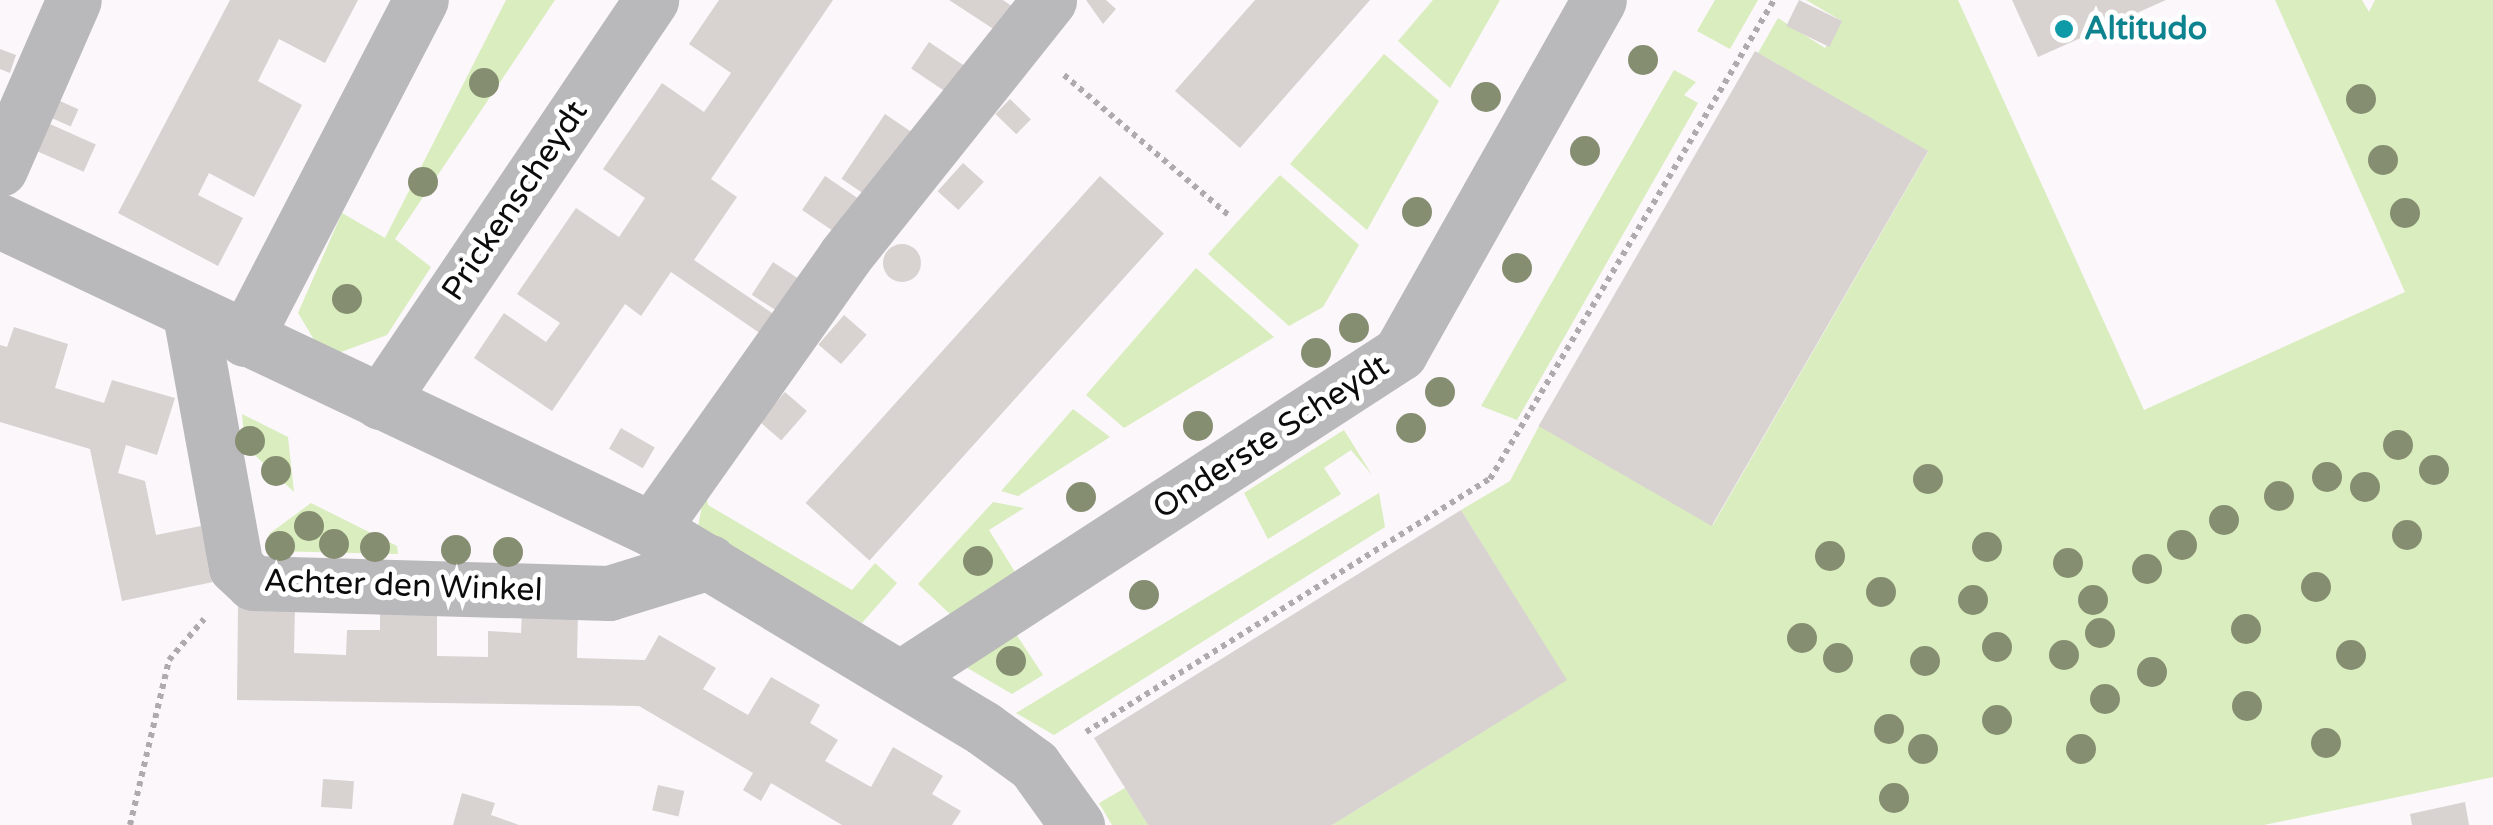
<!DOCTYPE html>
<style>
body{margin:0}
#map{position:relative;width:2493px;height:825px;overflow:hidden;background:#fbf7fb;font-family:"Varela Round",sans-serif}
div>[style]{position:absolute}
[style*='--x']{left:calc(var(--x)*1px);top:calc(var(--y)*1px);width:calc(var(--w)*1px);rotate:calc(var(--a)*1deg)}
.green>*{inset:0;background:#daedbe}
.building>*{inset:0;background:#d8d3d1;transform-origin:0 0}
.round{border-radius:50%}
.path>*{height:6px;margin-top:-3px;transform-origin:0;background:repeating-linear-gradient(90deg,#aeaaae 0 5px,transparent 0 10px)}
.minor>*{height:55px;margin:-27.5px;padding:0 27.5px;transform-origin:27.5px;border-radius:27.5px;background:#b9b8ba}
.trees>*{width:30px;height:30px;margin:-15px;border-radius:50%;background:#868e71}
.dots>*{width:28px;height:28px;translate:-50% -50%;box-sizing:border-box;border:5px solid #fff;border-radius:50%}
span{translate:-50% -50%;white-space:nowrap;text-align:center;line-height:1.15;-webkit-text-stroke:10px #fff;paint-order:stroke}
.culture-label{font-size:32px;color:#0d838f;font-weight:700}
.left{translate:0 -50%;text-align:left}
.street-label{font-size:32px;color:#0d0c0d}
</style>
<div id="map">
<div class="green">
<i style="clip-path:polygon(506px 0,555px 0,395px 239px,431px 267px,387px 335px,341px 352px,316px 343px,298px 313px,342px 213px,385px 238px)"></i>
<i style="clip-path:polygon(1433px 0,1500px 0,1450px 88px,1398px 41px)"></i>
<i style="clip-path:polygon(1715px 0,1758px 0,1730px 49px,1697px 31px)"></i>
<i style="clip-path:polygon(1806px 0,1958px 0,2144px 410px,2405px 292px,2275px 0,2362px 0,2369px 12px,2375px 0,2493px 0,2493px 777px,2264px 825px,1332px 825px,1566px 680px,1461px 510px,1510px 481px,1539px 426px,1713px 525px,1928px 152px,1758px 53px,1778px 18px,1825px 48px,1842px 21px)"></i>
<i style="clip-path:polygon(1384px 54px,1439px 101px,1367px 230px,1290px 164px)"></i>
<i style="clip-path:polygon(1674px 70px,1696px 82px,1684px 95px,1698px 103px,1517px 420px,1481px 406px)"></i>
<i style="clip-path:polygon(1280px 175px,1359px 245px,1323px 307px,1289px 326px,1208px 254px)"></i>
<i style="clip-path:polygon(1196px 268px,1274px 337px,1124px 428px,1086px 395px)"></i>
<i style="clip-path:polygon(1073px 409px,1110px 437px,1018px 496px,1001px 491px)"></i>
<i style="clip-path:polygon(242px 414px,288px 437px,294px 492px,245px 446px)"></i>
<i style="clip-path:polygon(1344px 430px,1372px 475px,1351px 450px,1324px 468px,1341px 494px,1268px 539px,1244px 493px)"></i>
<i style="clip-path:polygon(705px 489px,708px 505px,852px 590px,875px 563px,897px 583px,862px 623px,698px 527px)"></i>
<i style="clip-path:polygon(1379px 493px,1385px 527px,1054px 735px,1016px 713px)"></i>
<i style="clip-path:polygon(993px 502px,1024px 508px,989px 530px,1015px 572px,950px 614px,918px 584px)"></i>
<i style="clip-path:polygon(311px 503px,397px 546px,398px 554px,270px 551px,269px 534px)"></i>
<i style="clip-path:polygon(1016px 634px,1043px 675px,1012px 694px,964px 666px)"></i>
<i style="clip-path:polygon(1125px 788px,1148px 825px,1112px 825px,1099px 803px)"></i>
</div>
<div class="building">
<i style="clip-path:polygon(230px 0,358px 0,325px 63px,279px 39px,258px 81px,302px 105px,254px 197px,209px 173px,198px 195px,243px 218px,218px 266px,118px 213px)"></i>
<i style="clip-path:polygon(719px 0,833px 0,711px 179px,737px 197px,694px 260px,775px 315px,761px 334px,671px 272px,641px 316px,625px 304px,552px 411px,474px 358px,504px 313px,546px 342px,560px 323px,517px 294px,576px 208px,619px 237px,645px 198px,603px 169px,662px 83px,704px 112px,731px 73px,689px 44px)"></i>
<i style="clip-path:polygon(949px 0,1003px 0,1013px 7px,995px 30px)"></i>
<i style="clip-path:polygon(1086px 0,1106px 0,1116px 9px,1103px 24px)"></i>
<i style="clip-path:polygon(1255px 0,1370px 0,1240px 148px,1175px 91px)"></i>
<i style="left:1799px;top:0;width:48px;height:29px;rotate:26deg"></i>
<i style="clip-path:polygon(2012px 0,2166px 0,2038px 57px)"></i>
<i style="left:929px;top:42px;width:43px;height:32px;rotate:34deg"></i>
<i style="clip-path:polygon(0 49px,16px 55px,10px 73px,0 69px)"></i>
<i style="left:1755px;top:51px;width:200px;height:433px;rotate:30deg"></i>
<i style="left:51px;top:97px;width:30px;height:19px;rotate:24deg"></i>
<i style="left:1010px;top:99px;width:29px;height:21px;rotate:44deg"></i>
<i style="left:885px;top:114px;width:36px;height:78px;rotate:34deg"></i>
<i style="left:41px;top:120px;width:60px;height:30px;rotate:24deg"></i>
<i style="left:963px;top:163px;width:28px;height:38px;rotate:42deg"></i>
<i style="left:825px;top:176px;width:41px;height:41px;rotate:34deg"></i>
<i style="left:1100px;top:176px;width:86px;height:440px;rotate:42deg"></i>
<i class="round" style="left:883px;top:244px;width:38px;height:38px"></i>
<i style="left:773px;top:262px;width:31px;height:39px;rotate:33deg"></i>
<i style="left:844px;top:315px;width:30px;height:39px;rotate:41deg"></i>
<i style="clip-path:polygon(14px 327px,68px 344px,55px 388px,104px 403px,112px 380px,175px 398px,157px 455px,126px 445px,118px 473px,145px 481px,156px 535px,201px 526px,213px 582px,122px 601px,90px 449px,0 422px,0 345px,7px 347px)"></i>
<i style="left:785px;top:392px;width:29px;height:39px;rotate:41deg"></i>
<i style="left:621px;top:428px;width:39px;height:24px;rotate:30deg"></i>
<i style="clip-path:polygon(1461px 510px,1567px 680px,1332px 825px,1148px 825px,1094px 738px)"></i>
<i style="clip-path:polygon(238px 606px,295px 608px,294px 653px,346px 655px,347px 630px,380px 630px,380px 609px,437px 610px,437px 656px,488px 657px,488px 631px,521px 633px,522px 611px,578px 613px,577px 658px,645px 660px,659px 635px,716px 668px,703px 689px,748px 715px,771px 677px,820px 705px,810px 723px,838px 740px,825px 761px,871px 787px,893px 747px,943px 776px,932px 794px,961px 811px,952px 825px,842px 825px,771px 783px,761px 801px,743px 790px,753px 773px,639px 706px,237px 700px)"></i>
<i style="left:323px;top:779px;width:31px;height:28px;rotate:4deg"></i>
<i style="left:658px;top:785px;width:27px;height:26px;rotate:13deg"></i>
<i style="clip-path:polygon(462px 793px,495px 803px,491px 815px,519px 825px,453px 825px)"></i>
<i style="clip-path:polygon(2465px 802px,2469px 825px,2412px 825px,2410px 814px)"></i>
</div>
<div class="path">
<i style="--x:1064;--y:75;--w:219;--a:40.4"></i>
<i style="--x:1086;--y:732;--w:477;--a:-32.1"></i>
<i style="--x:1490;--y:479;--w:557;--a:-59.34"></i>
<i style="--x:130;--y:825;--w:170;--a:-76.7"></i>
<i style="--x:169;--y:660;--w:54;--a:-49.5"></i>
</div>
<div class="minor">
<i style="--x:0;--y:169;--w:184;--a:-66.4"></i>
<i style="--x:0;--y:221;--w:721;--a:25.29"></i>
<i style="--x:652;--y:529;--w:386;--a:31"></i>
<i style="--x:983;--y:728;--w:63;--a:36"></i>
<i style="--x:1034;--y:765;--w:74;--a:54.4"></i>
<i style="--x:190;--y:314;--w:257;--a:79.7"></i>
<i style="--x:236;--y:567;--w:23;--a:43"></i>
<i style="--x:253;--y:583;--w:356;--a:1.6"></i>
<i style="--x:609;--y:593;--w:105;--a:-17.2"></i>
<i style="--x:245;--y:339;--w:382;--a:-62.6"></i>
<i style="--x:380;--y:402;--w:485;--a:-56"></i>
<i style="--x:652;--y:529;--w:334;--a:-54.7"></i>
<i style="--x:845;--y:256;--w:327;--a:-51.4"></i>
<i style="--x:903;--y:676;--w:593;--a:-33.02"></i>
<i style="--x:1400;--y:353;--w:405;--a:-60.6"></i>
</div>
<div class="trees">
<i style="left:1643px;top:60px"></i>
<i style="left:484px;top:83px"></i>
<i style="left:1486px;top:97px"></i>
<i style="left:2361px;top:99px"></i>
<i style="left:1585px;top:151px"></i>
<i style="left:2383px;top:160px"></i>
<i style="left:423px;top:182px"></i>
<i style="left:1417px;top:212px"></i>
<i style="left:2405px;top:213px"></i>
<i style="left:1517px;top:268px"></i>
<i style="left:347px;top:299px"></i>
<i style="left:1354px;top:328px"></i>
<i style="left:1316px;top:353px"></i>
<i style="left:1440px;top:392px"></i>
<i style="left:1198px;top:426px"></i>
<i style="left:1411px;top:428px"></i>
<i style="left:250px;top:441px"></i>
<i style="left:2398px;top:445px"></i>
<i style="left:2434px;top:470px"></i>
<i style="left:276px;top:471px"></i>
<i style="left:2327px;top:477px"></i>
<i style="left:1928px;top:479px"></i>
<i style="left:2365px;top:487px"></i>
<i style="left:2279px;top:496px"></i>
<i style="left:1081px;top:497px"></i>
<i style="left:2224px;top:520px"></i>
<i style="left:309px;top:526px"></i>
<i style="left:2407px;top:535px"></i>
<i style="left:334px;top:544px"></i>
<i style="left:2182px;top:545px"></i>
<i style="left:280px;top:546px"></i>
<i style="left:375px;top:547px"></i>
<i style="left:1987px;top:547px"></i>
<i style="left:456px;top:550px"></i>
<i style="left:508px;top:552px"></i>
<i style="left:1830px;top:556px"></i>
<i style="left:978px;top:561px"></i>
<i style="left:2068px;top:563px"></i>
<i style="left:2147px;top:569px"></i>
<i style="left:2316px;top:587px"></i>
<i style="left:1881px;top:592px"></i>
<i style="left:1144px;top:595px"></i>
<i style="left:1973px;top:600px"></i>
<i style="left:2093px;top:600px"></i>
<i style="left:2246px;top:629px"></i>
<i style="left:2100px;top:633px"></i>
<i style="left:1802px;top:638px"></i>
<i style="left:1997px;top:647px"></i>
<i style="left:2064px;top:655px"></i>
<i style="left:2351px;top:655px"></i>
<i style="left:1838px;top:658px"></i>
<i style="left:1011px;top:661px"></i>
<i style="left:1925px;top:661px"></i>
<i style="left:2152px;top:672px"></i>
<i style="left:2105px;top:699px"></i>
<i style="left:2247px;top:706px"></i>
<i style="left:1997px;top:720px"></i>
<i style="left:1889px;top:729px"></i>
<i style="left:2326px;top:743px"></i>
<i style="left:1923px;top:749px"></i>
<i style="left:2081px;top:749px"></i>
<i style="left:1894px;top:798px"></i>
</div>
<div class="dots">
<i style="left:2064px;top:29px;background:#0f9aa8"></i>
</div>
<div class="culture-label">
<span class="left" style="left:2084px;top:29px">Altitudo</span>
</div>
<div class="street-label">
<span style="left:515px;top:201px;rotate:-56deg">Prickenscheydt</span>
<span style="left:1271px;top:437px;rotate:-33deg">Onderste Scheydt</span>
<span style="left:403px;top:586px;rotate:2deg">Achter den Winkel</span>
</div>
</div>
